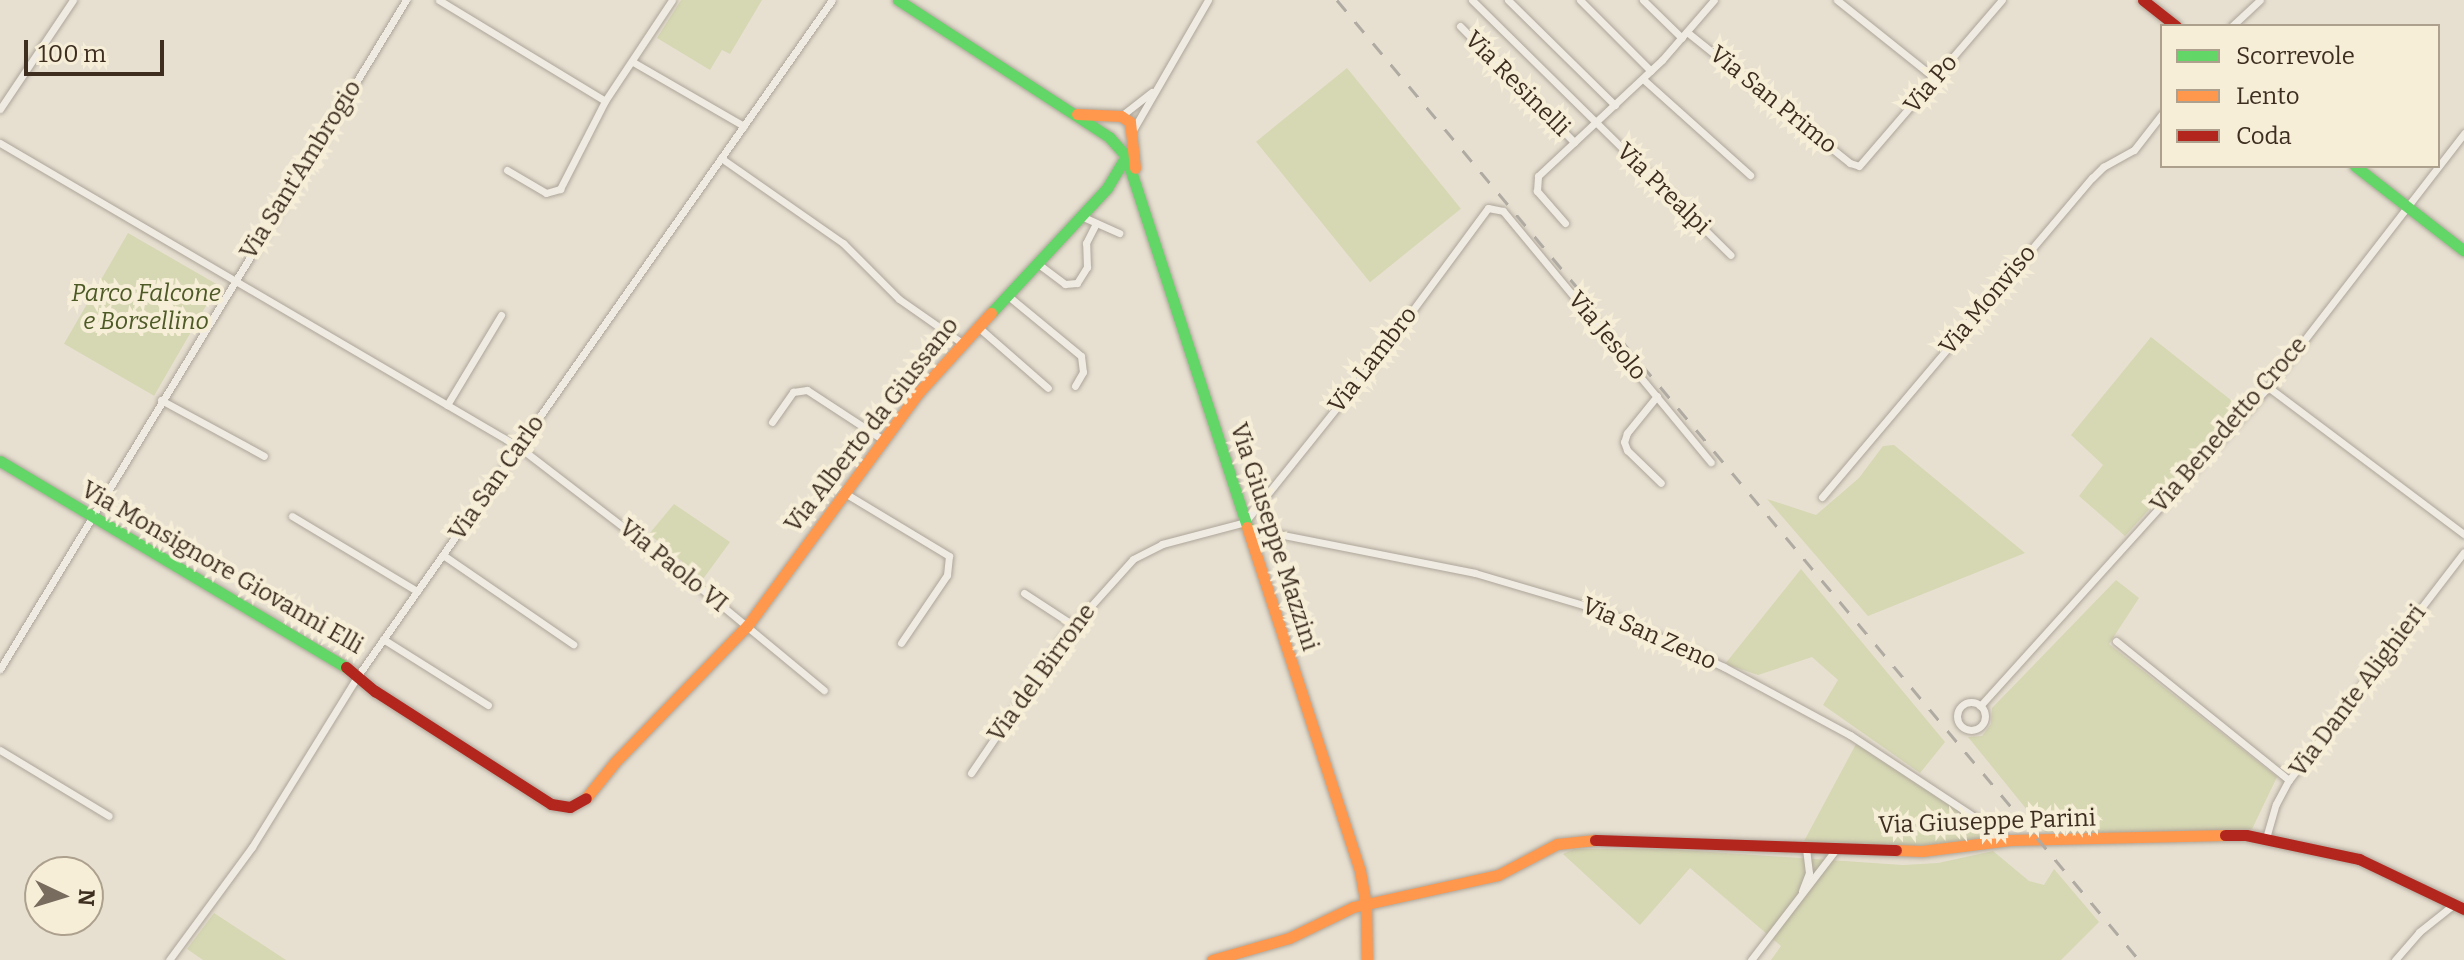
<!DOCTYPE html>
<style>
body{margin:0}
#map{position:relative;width:2464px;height:960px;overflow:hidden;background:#e7e0d1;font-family:Bitter,serif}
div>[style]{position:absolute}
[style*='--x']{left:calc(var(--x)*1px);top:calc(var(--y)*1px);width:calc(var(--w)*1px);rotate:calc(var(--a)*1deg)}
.green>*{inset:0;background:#d6d7b3;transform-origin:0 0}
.roads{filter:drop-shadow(0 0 2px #ada599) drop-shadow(0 0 2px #ada599)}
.street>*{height:7px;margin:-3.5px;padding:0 3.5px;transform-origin:3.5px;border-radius:3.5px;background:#efebe3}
.street>.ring{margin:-3.5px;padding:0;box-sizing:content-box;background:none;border:7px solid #efebe3;border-radius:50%}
.fast>*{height:11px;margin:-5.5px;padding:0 5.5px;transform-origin:5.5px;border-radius:5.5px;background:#63d668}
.slow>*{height:11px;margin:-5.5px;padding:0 5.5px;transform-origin:5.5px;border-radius:5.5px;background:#ff974d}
.jam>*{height:11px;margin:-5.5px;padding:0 5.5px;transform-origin:5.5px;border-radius:5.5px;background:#b3261e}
.rail>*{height:3px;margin-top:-1.5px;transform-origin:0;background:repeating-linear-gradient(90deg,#afaaa2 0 14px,transparent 0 28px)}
span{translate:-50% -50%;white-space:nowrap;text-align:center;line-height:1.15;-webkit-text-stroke:8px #f7eed8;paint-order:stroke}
.street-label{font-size:24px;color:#3d2e20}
.park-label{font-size:24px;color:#4d5a26;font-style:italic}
.legend{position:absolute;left:2160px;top:24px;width:280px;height:144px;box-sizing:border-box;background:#f7eed8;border:2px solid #ada18e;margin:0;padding:10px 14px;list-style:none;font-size:24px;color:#3d2e20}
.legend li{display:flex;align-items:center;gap:16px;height:40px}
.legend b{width:40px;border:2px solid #ada18e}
.north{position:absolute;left:24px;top:856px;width:80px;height:80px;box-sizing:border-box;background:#f7eed8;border:2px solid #ada18e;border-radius:50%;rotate:94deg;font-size:22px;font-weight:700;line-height:32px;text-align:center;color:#3d2e20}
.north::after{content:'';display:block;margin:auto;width:28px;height:36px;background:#786c5e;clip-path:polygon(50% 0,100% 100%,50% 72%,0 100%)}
.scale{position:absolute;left:24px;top:40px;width:140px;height:36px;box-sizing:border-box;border:4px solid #3d2e20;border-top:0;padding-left:10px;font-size:24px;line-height:28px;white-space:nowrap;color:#3d2e20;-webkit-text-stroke:6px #f7eed8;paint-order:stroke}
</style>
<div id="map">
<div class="green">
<i style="clip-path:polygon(681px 0,762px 0,730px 54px,722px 50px,710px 70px,657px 38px)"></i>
<i style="left:1347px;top:68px;width:181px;height:117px;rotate:51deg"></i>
<i style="left:128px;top:233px;width:104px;height:128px;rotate:30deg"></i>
<i style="clip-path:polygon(2151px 337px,2241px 408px,2125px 536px,2079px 496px,2103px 465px,2071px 435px)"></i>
<i style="clip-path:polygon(1894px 445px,2025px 553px,1868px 616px,1767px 499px,1816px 515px,1859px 478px,1883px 446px)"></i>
<i style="clip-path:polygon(674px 504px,730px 542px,703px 579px,649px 534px)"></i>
<i style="clip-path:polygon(1801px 569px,1945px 742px,1920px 773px,1823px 705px,1838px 680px,1812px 657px,1758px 675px,1725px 664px)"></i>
<i style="clip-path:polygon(2116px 580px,2139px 598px,2109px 644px,2277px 777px,2252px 829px,2187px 834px,2045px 832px,1968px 737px,1982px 736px,1991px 724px,1992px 708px)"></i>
<i style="clip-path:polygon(1856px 744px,1997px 837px,1927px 847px,1803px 843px)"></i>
<i style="clip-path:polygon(1574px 849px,1666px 849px,1903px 865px,1938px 863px,1993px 851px,2029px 881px,2044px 885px,2054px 869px,2099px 922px,2061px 960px,1771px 960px,1781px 946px,1690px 868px,1640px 925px,1563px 854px)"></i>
<i style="clip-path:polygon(214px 913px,286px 960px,203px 960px,187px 949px)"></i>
</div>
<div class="roads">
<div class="street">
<i style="--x:439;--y:0;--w:194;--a:31.3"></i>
<i style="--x:1472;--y:0;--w:363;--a:44.6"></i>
<i style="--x:1508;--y:0;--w:150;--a:44.5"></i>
<i style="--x:1580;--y:0;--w:100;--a:45"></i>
<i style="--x:1643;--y:0;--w:54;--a:44.3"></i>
<i style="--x:1837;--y:0;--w:127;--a:38.6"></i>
<i style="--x:1460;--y:26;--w:163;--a:45.5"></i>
<i style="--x:2232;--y:26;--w:38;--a:-43"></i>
<i style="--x:1687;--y:32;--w:209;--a:38.8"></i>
<i style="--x:1850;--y:163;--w:9;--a:18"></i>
<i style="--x:1859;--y:166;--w:219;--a:-49.3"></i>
<i style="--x:633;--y:62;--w:128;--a:30"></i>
<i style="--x:1643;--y:79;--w:144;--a:41.9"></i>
<i style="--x:0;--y:109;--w:131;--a:-56.2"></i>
<i style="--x:1121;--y:116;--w:39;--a:-38"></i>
<i style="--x:1133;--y:130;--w:150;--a:-60"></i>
<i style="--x:0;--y:143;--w:601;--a:30.36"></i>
<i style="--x:519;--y:447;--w:189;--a:37.5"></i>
<i style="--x:669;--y:562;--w:201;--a:39.6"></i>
<i style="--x:721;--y:158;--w:149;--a:34.9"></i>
<i style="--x:843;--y:243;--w:79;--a:45"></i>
<i style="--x:899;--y:299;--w:77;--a:34.9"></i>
<i style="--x:507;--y:170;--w:45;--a:30.5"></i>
<i style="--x:546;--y:193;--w:15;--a:-16"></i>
<i style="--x:560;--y:189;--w:99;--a:-62.9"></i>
<i style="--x:605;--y:101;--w:121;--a:-56.4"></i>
<i style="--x:1081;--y:216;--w:42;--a:24.1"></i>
<i style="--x:1565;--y:223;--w:43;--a:-131.2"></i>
<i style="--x:1537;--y:191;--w:15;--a:-86"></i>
<i style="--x:1538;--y:176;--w:170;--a:-43.1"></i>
<i style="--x:1662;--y:60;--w:79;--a:-49.1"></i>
<i style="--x:1037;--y:263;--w:35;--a:37"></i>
<i style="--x:1065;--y:284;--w:12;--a:-5"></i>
<i style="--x:1077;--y:283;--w:19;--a:-58"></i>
<i style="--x:1087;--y:267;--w:24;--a:-92"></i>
<i style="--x:1086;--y:243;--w:22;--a:-63"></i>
<i style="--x:1007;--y:295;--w:96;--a:39.5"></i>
<i style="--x:1081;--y:356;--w:16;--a:83"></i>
<i style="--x:1083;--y:372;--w:16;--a:120"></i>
<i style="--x:977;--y:326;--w:94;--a:41.1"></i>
<i style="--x:2268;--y:387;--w:245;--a:36.9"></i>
<i style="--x:1657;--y:396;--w:48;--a:129"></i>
<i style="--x:1627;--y:433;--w:9;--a:108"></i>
<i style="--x:1624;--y:442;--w:9;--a:69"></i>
<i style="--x:1627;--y:450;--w:47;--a:44.1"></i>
<i style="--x:161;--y:400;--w:117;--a:28.5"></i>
<i style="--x:447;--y:405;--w:105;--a:-59"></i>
<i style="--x:772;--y:422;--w:37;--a:-55"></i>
<i style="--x:793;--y:392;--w:14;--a:-8"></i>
<i style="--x:807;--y:390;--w:90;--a:33.2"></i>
<i style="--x:843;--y:492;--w:124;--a:31.1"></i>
<i style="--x:949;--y:556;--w:19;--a:96"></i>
<i style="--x:947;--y:575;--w:82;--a:124.1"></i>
<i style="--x:1822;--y:497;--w:418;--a:-49.8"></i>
<i style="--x:2092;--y:178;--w:16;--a:-45"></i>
<i style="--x:2103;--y:167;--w:35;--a:-29"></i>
<i style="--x:2134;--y:150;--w:46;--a:-52.1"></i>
<i style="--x:292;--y:516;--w:146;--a:31"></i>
<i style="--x:1248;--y:528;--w:231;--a:11.2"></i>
<i style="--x:1475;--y:573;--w:130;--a:16.5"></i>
<i style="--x:1600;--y:610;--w:136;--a:24.7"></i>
<i style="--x:1724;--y:667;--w:143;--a:28.4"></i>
<i style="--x:1850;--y:735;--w:189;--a:33.4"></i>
<i style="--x:443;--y:555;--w:158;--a:34.4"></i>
<i style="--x:1024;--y:593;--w:59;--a:33.1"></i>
<i style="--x:383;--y:639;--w:124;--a:32.2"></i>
<i style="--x:2116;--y:641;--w:222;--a:38.8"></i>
<i style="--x:0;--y:669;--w:783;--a:-58.75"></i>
<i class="ring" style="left:1957px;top:702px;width:21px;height:21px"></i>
<i style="--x:1980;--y:706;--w:430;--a:-47.9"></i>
<i style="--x:2268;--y:387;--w:321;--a:-52.3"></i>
<i style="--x:0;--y:750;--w:127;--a:31.2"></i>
<i style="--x:971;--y:773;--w:166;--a:-55.8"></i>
<i style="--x:1064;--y:636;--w:103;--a:-48.1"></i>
<i style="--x:1133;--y:559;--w:33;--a:-27"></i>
<i style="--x:1162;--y:544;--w:86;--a:-14.8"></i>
<i style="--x:1245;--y:522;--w:227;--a:-51.3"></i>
<i style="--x:1387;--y:345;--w:170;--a:-53.6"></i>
<i style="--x:1488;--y:208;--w:15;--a:11"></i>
<i style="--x:1503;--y:211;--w:326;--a:50.4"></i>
<i style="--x:2266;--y:838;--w:35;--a:-74"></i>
<i style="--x:2276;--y:804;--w:27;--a:-62"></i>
<i style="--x:2289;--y:780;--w:287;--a:-52.5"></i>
<i style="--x:1802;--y:891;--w:19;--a:-69"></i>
<i style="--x:1809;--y:873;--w:26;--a:-97"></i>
<i style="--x:169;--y:960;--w:140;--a:-53.7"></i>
<i style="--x:252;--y:847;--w:203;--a:-58.3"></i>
<i style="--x:359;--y:674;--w:823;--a:-54.94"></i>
<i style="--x:1751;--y:960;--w:141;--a:-52.5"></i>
<i style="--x:2395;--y:960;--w:37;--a:-49"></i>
<i style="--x:2419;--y:932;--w:43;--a:-38.5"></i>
</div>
<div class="fast">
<i style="--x:898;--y:0;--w:252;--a:33"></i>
<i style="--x:1109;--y:137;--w:25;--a:48"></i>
<i style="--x:1126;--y:156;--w:390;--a:71.9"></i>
<i style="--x:2355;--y:166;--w:138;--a:37.9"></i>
<i style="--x:991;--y:313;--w:171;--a:-47.1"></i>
<i style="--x:1107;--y:188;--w:37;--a:-59"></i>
<i style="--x:0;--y:461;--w:403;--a:30.8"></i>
</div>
<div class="slow">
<i style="--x:1077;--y:114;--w:44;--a:2.6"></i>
<i style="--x:1121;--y:116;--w:11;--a:34"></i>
<i style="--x:1130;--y:122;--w:46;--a:83.8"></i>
<i style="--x:1247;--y:527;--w:362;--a:71.8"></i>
<i style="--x:1360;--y:871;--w:34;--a:80"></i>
<i style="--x:1366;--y:904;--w:56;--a:89"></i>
<i style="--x:586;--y:798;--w:46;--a:-51.1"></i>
<i style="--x:615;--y:762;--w:190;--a:-45.9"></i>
<i style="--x:747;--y:626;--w:290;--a:-53.7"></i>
<i style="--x:919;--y:392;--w:107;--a:-47.7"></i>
<i style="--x:1896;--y:850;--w:26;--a:2"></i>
<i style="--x:1922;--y:851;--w:89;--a:-7.1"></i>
<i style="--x:2010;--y:840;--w:215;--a:-1.3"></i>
<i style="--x:1212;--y:960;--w:80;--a:-15.9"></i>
<i style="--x:1289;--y:938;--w:71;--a:-25.8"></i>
<i style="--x:1353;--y:907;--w:148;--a:-12.4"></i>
<i style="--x:1498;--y:875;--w:67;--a:-27.7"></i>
<i style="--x:1557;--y:844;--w:38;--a:-6"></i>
</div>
<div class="jam">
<i style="--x:2143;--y:0;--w:42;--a:38.2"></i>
<i style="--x:346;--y:667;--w:38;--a:40"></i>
<i style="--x:375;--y:691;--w:209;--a:32.7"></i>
<i style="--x:551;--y:804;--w:19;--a:9"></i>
<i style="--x:570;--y:807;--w:18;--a:-29"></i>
<i style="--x:2225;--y:835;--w:21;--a:0"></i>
<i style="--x:2246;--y:835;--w:116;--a:12"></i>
<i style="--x:2359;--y:859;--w:116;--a:25.5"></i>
<i style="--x:1595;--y:840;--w:301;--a:1.9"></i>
</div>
</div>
<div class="rail">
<i style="--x:1337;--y:0;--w:1251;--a:50.12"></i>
</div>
<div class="street-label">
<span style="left:1517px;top:84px;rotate:45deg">Via Resinelli</span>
<span style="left:1931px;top:84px;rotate:-50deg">Via Po</span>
<span style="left:1773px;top:100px;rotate:39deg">Via San Primo</span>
<span style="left:301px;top:170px;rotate:-58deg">Via Sant'Ambrogio</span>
<span style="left:1663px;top:189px;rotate:44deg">Via Prealpi</span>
<span style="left:1988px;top:300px;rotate:-50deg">Via Monviso</span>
<span style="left:1607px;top:336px;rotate:50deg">Via Jesolo</span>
<span style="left:1373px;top:360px;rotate:-52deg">Via Lambro</span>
<span style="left:872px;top:425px;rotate:-52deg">Via Alberto da Giussano</span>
<span style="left:2229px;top:425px;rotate:-49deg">Via Benedetto Croce</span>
<span style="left:497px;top:478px;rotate:-55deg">Via San Carlo</span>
<span style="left:1274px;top:537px;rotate:72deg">Via Giuseppe Mazzini</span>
<span style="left:673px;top:566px;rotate:39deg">Via Paolo VI</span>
<span style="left:222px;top:568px;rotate:30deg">Via Monsignore Giovanni Elli</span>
<span style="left:1649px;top:634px;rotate:24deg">Via San Zeno</span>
<span style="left:1042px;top:673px;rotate:-54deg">Via del Birrone</span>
<span style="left:2358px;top:691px;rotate:-53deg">Via Dante Alighieri</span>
<span style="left:1987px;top:822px;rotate:-2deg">Via Giuseppe Parini</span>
</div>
<div class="park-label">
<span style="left:146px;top:308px">Parco Falcone<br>e Borsellino</span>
</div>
<ul class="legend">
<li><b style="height:10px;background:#63d668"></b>Scorrevole</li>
<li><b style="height:10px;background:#ff974d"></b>Lento</li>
<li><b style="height:10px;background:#b3261e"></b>Coda</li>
</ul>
<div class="north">N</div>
<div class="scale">100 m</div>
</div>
